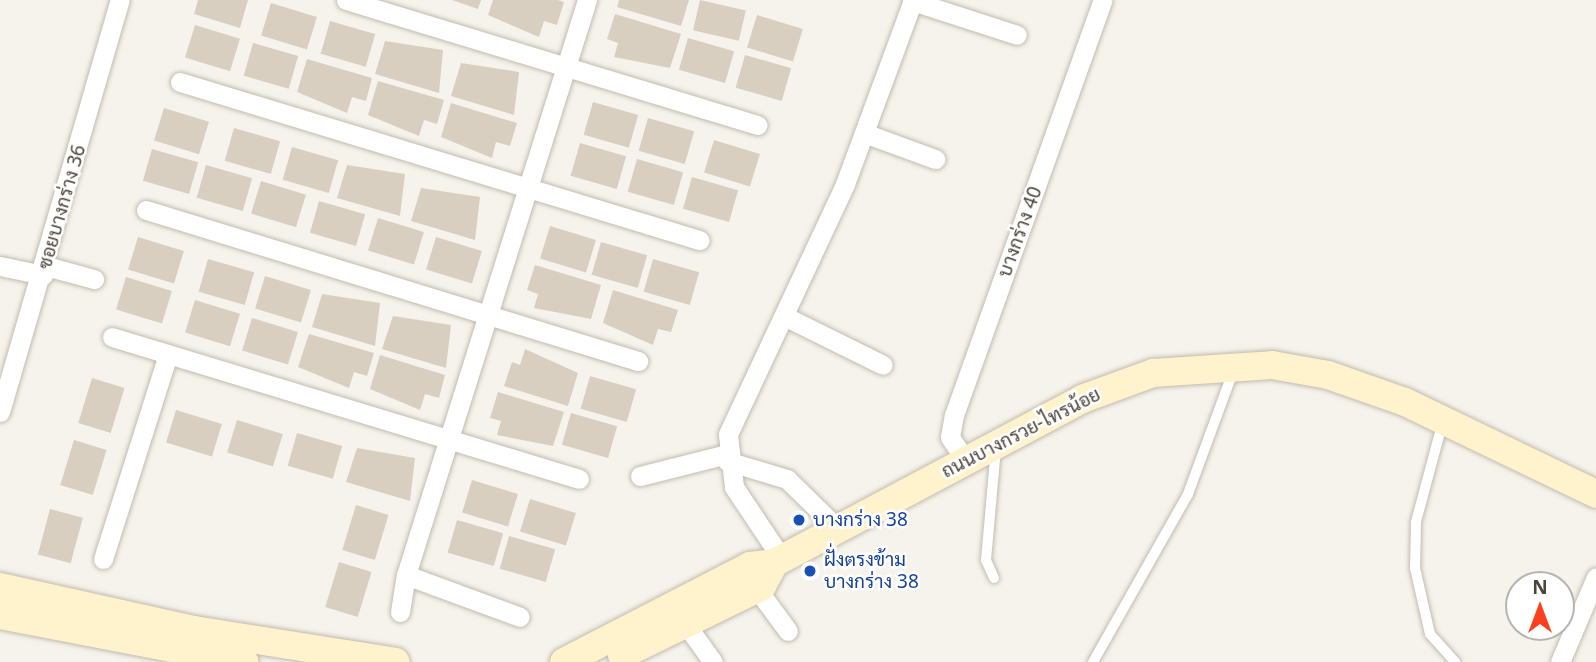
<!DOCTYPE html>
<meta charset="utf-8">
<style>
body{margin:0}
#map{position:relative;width:1596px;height:662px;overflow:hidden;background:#f6f3ec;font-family:"Noto Sans",Sarabun,sans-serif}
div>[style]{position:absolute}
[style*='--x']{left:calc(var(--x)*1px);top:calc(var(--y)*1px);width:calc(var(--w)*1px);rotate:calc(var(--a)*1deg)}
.building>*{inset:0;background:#d8cfc1;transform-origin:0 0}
.roads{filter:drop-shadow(0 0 2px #c2bbae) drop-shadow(0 0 2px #c2bbae)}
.lane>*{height:10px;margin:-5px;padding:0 5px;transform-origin:5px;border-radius:5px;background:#fff}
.street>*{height:19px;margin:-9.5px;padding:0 9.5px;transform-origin:9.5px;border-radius:9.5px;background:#fff}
.secondary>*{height:28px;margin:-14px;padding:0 14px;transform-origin:14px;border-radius:14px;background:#fff3cd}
.dots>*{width:19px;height:19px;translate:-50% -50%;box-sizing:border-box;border:4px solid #fff;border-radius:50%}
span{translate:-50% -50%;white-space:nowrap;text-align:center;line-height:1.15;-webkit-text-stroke:5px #fff;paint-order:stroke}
.street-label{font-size:19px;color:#4b4439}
.transit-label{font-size:19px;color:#164399}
.left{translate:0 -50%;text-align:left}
.north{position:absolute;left:1505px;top:571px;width:70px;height:70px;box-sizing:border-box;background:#fff;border:2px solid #b7b4b0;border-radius:50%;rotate:0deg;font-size:19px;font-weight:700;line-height:28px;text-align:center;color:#4b4439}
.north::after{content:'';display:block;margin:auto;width:24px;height:32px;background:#fc3f1d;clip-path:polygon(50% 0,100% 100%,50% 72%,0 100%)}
</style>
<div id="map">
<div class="building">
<i style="clip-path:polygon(198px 0,248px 0,240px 28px,194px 14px)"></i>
<i style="clip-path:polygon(452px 0,481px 0,478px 9px)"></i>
<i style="clip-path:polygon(493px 0,558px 0,564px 2px,557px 25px,544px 21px,539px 37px,488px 15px)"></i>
<i style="clip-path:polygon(619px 0,689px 0,681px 26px,617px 7px)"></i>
<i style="left:700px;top:0;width:47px;height:31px;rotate:13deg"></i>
<i style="left:271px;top:3px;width:48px;height:34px;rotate:17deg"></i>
<i style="clip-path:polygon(615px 14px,681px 34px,670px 68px,614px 57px,618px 43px,607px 39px)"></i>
<i style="left:757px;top:15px;width:48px;height:34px;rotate:17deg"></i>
<i style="left:330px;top:21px;width:47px;height:34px;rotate:16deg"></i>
<i style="left:195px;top:25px;width:47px;height:34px;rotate:17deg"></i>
<i style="left:688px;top:38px;width:48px;height:33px;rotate:16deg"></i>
<i style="clip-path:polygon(385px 41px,443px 50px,439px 93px,375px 74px)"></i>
<i style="left:253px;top:43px;width:47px;height:34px;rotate:16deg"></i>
<i style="left:745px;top:55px;width:48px;height:34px;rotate:16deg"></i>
<i style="clip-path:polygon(307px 59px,372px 78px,366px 101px,352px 97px,347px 113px,297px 92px)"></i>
<i style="clip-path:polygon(461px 63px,519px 72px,514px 115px,451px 96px)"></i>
<i style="clip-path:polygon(378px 81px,444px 100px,437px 124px,424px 120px,419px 136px,368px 115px)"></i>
<i style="left:593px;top:102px;width:47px;height:34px;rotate:16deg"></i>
<i style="clip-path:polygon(451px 103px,517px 123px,510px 146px,496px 142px,492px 158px,441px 137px)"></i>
<i style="left:164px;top:108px;width:47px;height:34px;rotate:17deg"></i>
<i style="left:648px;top:118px;width:48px;height:34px;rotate:16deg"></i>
<i style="left:234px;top:128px;width:48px;height:34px;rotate:16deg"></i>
<i style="left:714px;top:140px;width:48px;height:34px;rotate:17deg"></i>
<i style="left:580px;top:143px;width:48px;height:34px;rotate:16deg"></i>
<i style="left:292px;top:147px;width:48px;height:34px;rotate:16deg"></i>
<i style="left:152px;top:149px;width:48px;height:33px;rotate:16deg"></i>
<i style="left:637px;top:159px;width:48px;height:34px;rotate:16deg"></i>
<i style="left:206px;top:165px;width:48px;height:34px;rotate:16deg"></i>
<i style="clip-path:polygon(347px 165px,405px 174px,400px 216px,337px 198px)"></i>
<i style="left:692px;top:177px;width:48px;height:33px;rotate:16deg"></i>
<i style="left:261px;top:181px;width:47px;height:34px;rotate:17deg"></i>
<i style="clip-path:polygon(421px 188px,480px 197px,475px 240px,411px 221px)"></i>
<i style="left:319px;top:201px;width:48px;height:33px;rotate:16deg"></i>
<i style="left:378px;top:218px;width:48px;height:34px;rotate:17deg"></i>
<i style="left:550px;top:226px;width:48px;height:34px;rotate:17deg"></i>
<i style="left:138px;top:237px;width:48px;height:34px;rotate:17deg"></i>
<i style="left:436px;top:237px;width:48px;height:34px;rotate:17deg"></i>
<i style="left:601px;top:242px;width:48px;height:34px;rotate:16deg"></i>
<i style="left:208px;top:259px;width:48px;height:34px;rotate:16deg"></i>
<i style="left:653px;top:259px;width:48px;height:34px;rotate:16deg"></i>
<i style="clip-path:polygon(535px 265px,601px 285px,591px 319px,534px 308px,538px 294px,527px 290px)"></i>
<i style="left:265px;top:276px;width:48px;height:34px;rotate:17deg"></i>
<i style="left:126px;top:277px;width:48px;height:34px;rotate:17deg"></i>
<i style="clip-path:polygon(613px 290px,678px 310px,671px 332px,658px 329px,653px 345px,603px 323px)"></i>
<i style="clip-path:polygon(322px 294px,380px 303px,375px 346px,312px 327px)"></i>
<i style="left:195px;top:300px;width:47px;height:34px;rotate:17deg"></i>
<i style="clip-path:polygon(393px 316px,451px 325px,446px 368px,382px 349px)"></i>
<i style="left:252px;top:318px;width:48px;height:34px;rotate:17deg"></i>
<i style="clip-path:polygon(309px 334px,374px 353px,367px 376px,354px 372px,349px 388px,298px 367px)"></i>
<i style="clip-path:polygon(525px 349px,578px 373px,568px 406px,504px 386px,512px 362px,520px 365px)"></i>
<i style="clip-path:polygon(380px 355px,445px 375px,439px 398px,425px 394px,420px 410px,370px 389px)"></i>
<i style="left:590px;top:376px;width:48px;height:34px;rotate:16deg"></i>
<i style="left:92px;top:378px;width:34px;height:47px;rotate:17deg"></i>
<i style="clip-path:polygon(498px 392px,564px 412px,553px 446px,497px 435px,501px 421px,490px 418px)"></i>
<i style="left:176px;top:410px;width:48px;height:34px;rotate:17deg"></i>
<i style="left:571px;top:413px;width:48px;height:33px;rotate:16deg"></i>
<i style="left:237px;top:420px;width:48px;height:34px;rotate:17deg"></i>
<i style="left:297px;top:433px;width:47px;height:34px;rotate:16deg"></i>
<i style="left:74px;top:440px;width:34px;height:47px;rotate:17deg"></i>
<i style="clip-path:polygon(357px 448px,415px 458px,410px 501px,346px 482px)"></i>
<i style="left:472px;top:480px;width:48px;height:34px;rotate:17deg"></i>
<i style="left:530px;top:499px;width:48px;height:34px;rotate:17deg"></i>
<i style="left:356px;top:505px;width:34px;height:47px;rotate:17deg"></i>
<i style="left:50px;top:509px;width:34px;height:47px;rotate:15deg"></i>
<i style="left:457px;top:520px;width:48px;height:34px;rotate:16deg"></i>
<i style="left:509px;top:536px;width:48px;height:34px;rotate:16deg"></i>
<i style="left:339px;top:562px;width:34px;height:47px;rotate:17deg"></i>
</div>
<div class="roads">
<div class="lane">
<i style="--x:1443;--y:421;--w:105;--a:105"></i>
<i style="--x:1416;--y:522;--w:46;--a:91.2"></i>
<i style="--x:1415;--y:568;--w:68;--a:77.2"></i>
<i style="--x:1430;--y:634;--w:38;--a:48"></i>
<i style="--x:994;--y:578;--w:20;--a:-114"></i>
<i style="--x:986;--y:560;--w:111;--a:-84.9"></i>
<i style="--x:1093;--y:662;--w:193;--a:-60.5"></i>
<i style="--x:1188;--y:494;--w:133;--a:-69.8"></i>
</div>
<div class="street">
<i style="--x:346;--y:0;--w:430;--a:16.9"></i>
<i style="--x:912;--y:1;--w:110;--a:17.9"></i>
<i style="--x:180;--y:82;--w:543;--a:16.93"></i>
<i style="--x:864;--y:133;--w:76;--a:20.1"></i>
<i style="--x:146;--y:210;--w:515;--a:17.06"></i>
<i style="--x:0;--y:266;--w:44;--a:11.8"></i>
<i style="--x:46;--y:266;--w:50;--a:15.2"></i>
<i style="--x:784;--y:316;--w:110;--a:26.3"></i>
<i style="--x:112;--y:337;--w:488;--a:16.9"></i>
<i style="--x:0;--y:412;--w:429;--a:-73.8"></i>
<i style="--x:727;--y:461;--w:63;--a:16.7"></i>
<i style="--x:787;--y:479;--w:71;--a:44.4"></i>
<i style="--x:966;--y:461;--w:29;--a:-124"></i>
<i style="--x:950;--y:437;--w:22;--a:-80"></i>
<i style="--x:954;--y:415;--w:441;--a:-70.3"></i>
<i style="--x:640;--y:476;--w:90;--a:-14.2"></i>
<i style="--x:103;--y:559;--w:215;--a:-72.4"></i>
<i style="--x:782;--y:559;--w:87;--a:-123.7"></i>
<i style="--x:734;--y:487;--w:53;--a:-96.5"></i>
<i style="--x:728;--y:434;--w:276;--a:-64.9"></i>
<i style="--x:845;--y:184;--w:196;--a:-69.7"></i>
<i style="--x:406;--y:575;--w:121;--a:20.2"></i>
<i style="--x:757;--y:589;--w:52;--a:53.6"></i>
<i style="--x:400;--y:612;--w:37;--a:-81"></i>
<i style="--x:406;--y:575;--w:603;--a:-72.53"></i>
<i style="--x:687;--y:626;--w:44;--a:54.2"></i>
<i style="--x:1560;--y:662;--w:92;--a:-67"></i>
</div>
<div class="secondary">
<i style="--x:0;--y:587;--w:199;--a:12.5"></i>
<i style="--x:194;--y:630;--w:204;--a:9"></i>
<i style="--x:0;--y:615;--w:249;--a:10.9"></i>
<i style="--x:622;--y:655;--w:156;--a:-26.2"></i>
<i style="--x:762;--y:586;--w:26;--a:-62"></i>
<i style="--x:564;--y:662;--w:209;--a:-27.3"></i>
<i style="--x:750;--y:566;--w:24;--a:-7"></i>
<i style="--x:774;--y:563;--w:349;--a:-28"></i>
<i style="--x:1082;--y:399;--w:76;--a:-20.1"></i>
<i style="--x:1153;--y:373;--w:119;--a:-3.8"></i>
<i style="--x:1272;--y:365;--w:57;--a:10.1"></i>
<i style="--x:1328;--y:375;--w:82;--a:19.3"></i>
<i style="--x:1405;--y:402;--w:212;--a:25.7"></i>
</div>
</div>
<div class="dots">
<i style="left:799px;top:520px;background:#1a4fb4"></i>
<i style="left:810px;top:571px;background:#1a4fb4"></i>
</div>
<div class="street-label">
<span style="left:62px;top:207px;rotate:-74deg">ซอยบางกร่าง 36</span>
<span style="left:1020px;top:232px;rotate:-70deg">บางกร่าง 40</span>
<span style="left:1021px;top:433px;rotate:-27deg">ถนนบางกรวย-ไทรน้อย</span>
</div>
<div class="transit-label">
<span class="left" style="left:813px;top:520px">บางกร่าง 38</span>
<span class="left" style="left:824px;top:571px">ฝั่งตรงข้าม<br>บางกร่าง 38</span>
</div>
<div class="north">N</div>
</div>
